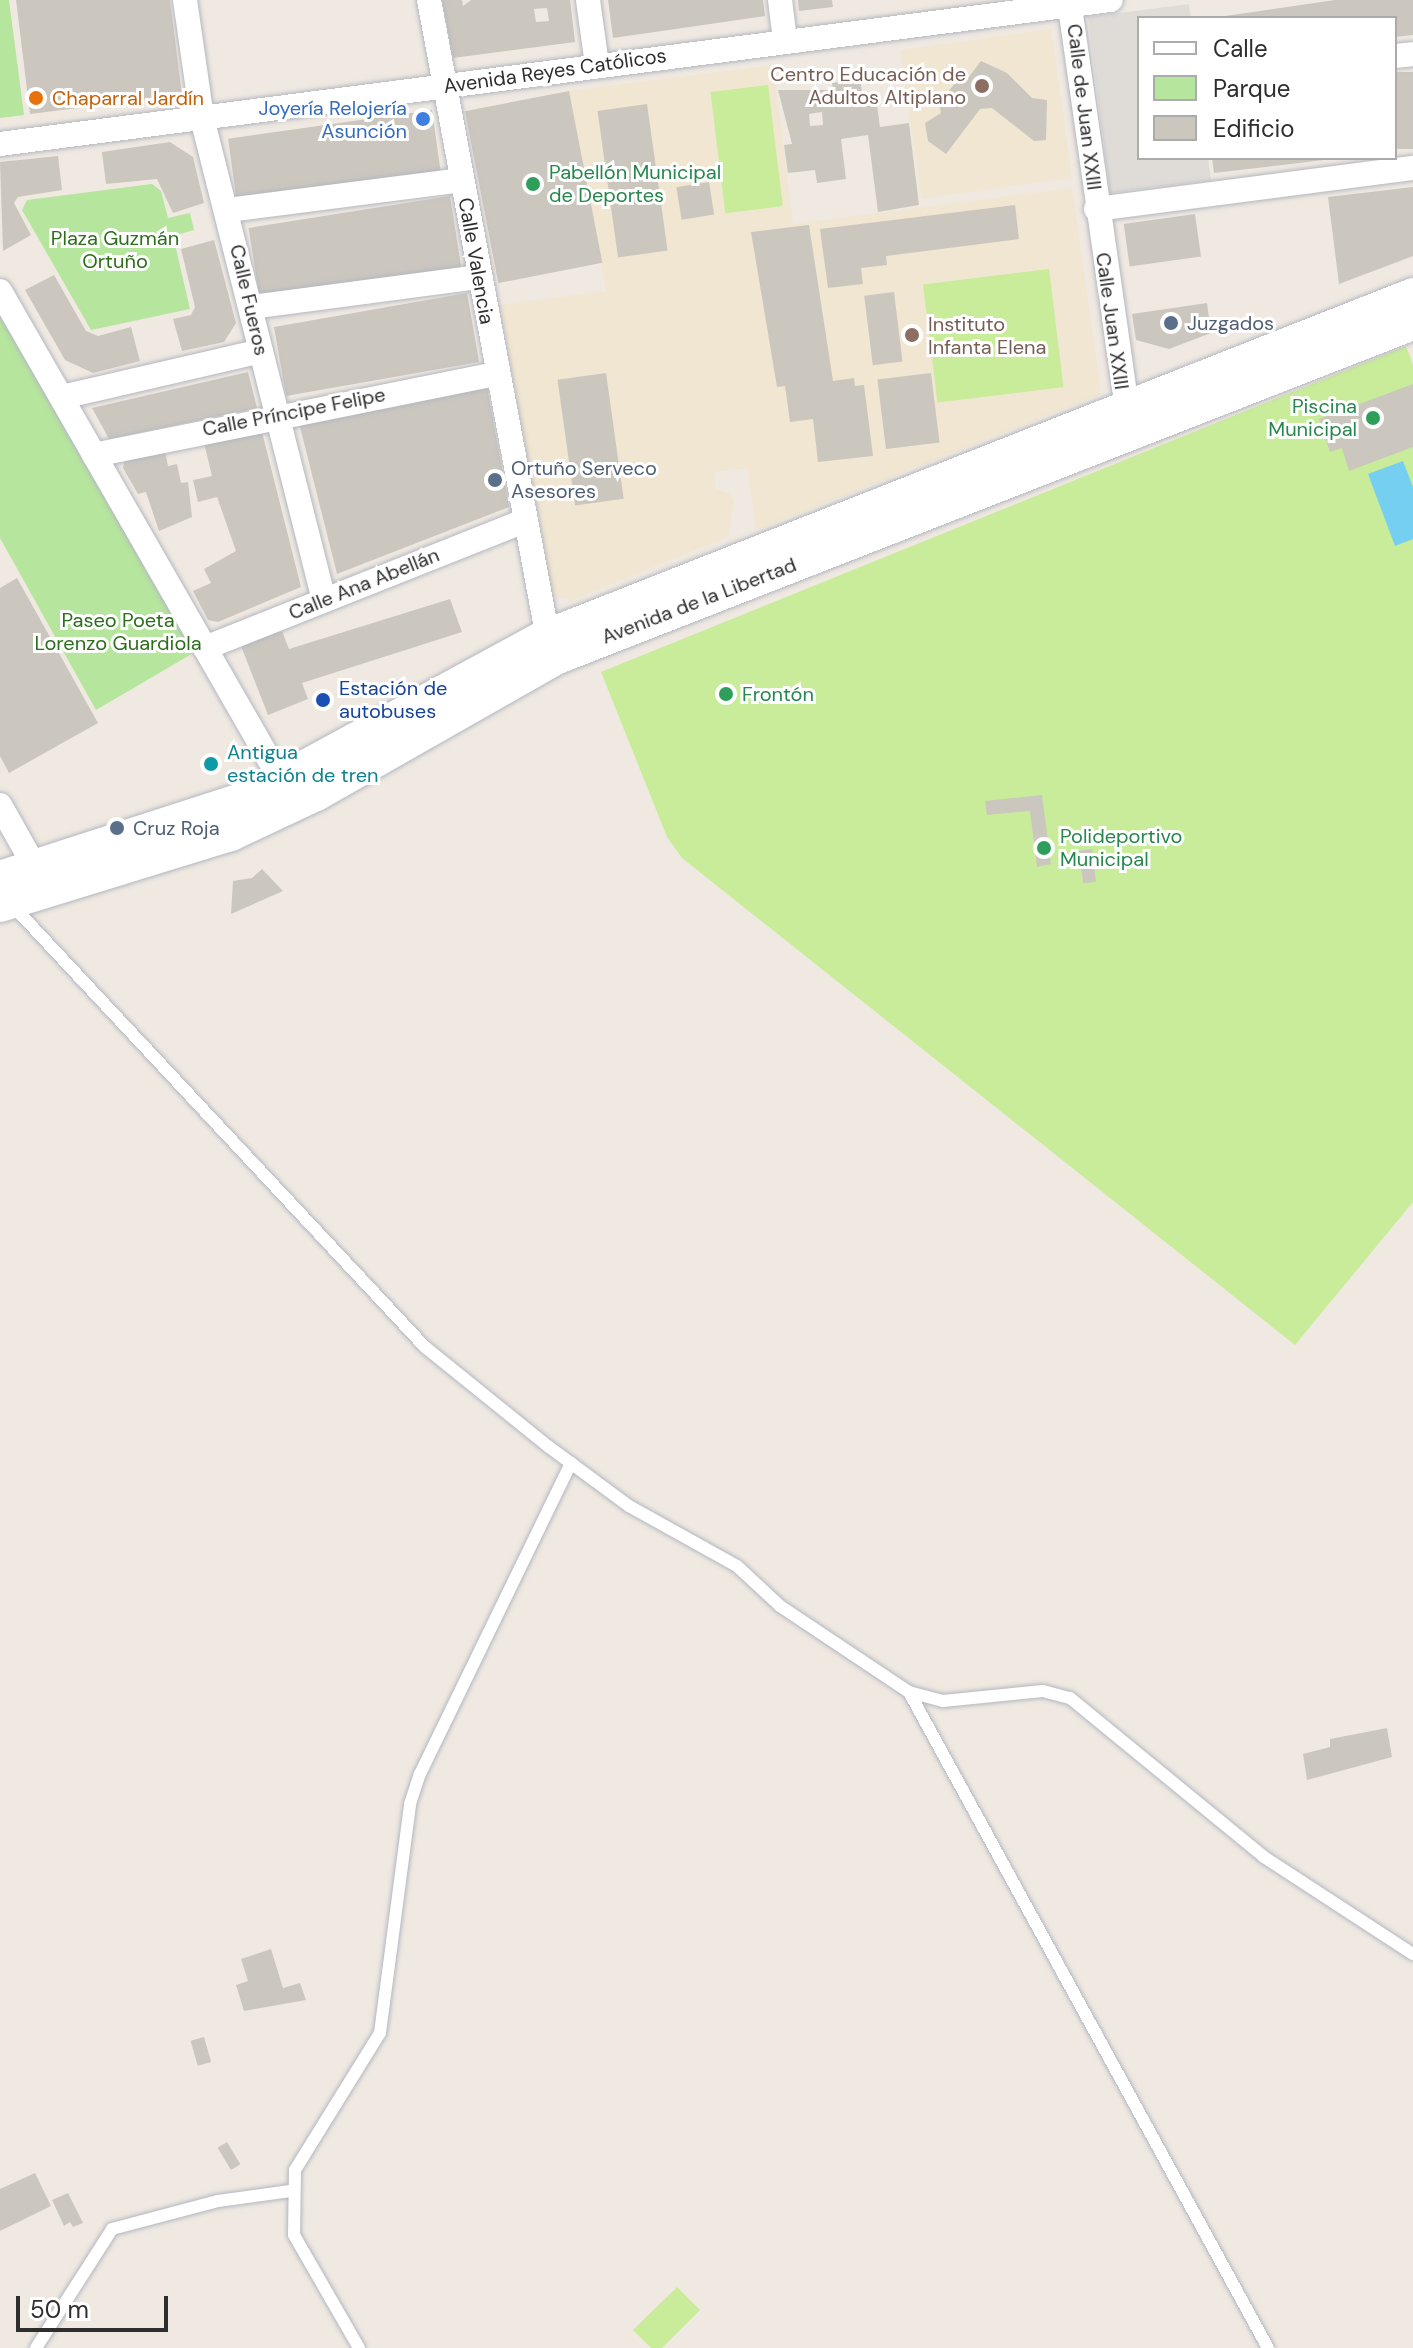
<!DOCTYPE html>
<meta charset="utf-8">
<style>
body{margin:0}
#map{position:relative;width:1413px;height:2348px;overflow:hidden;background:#efe9e1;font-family:"DM Sans",sans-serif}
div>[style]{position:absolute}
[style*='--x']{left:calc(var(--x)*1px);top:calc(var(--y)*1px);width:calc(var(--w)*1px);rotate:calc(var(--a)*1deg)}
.education>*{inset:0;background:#f0e6d1;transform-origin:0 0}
.green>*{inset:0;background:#b6e59e}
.pitch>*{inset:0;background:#c9ec9a;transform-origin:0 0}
.plaza>*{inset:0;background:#dfdcd8}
.water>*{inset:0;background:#75cff0}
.building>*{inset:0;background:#cbc7bf;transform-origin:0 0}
.roads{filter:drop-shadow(0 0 2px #b4b7c1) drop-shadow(0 0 2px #b4b7c1)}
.lane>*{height:12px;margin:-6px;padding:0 6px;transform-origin:6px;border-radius:6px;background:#fff}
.street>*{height:24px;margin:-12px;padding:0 12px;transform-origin:12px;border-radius:12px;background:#fff}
.secondary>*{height:34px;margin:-17px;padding:0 17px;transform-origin:17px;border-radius:17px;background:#fff}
.dots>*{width:22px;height:22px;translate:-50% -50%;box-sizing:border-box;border:4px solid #fff;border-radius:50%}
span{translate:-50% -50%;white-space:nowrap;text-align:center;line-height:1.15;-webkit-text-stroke:6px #fff;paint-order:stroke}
.street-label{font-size:20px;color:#2e2e2e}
.education-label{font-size:20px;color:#785e54}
.right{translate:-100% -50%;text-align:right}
.left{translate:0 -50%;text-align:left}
.food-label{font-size:20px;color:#c56008}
.shop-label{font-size:20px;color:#366cbe}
.leisure-label{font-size:20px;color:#27864d}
.park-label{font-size:20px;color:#2c6e1b}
.service-label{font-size:20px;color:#4e5e75}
.transit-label{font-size:20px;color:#164399}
.culture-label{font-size:20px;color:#0d838f}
.legend{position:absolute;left:1137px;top:16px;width:260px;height:144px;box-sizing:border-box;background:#fff;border:2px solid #ababab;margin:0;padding:10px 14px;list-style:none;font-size:24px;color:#2e2e2e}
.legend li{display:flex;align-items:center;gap:16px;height:40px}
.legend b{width:40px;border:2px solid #ababab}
.scale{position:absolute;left:16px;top:2296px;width:152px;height:36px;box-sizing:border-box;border:4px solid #2e2e2e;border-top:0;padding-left:10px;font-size:24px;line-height:28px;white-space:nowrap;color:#2e2e2e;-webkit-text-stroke:6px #fff;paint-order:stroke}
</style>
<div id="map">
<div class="education">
<i style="left:1051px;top:29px;width:150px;height:152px;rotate:82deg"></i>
<i style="clip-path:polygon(773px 65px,793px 224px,1072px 188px,1101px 394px,756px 530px,748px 468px,714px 472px,716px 490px,730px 493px,734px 501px,728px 537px,572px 600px,552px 595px,500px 305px,606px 291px,569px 91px)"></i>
</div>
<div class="green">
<i style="clip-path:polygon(0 0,9px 0,24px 115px,0 118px)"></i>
<i style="clip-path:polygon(152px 184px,161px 191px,168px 218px,190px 213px,194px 230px,173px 236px,190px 309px,91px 330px,22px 210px,27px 200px)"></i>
<i style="clip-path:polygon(0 314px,195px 652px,96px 710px,0 538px)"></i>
</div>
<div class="pitch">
<i style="left:768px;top:85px;width:122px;height:58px;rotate:83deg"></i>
<i style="left:1049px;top:269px;width:119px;height:127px;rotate:83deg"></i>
<i style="clip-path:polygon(1406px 346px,1413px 365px,1413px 1202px,1295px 1345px,682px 858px,667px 837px,601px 672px)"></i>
<i style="clip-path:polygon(677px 2287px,700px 2310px,662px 2348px,651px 2348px,633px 2330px)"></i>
</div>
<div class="plaza">
<i style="clip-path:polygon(1189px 4px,1191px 18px,1139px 18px,1139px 158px,1208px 158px,1211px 180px,1110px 193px,1088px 17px)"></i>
</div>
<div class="water">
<i style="clip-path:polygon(1403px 461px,1413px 487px,1413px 539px,1395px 546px,1368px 474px)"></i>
</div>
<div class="building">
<i style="clip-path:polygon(16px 0,170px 0,182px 95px,30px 114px)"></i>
<i style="clip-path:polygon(evenodd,442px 0,462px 0,463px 6px,471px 0,570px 0,575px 42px,453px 58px,442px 0,547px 8px,549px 21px,536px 22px,534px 9px,547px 8px)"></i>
<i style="clip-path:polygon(608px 0,763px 0,765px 16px,613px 38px)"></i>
<i style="clip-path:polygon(798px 0,832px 0,833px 7px,799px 11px)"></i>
<i style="clip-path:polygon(1335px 0,1413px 0,1413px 35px,1395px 37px,1395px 18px,1211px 18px)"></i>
<i style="clip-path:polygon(981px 61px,1007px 73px,1032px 98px,1047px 100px,1046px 140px,1034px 141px,992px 108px,980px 109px,946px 154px,928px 141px,925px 123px,941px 113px,939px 104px,958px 79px,968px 78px)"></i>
<i style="left:1413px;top:72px;width:77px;height:18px;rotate:90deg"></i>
<i style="clip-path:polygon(evenodd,860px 79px,864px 106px,877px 105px,880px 127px,909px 123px,919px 205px,878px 212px,868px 135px,841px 139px,846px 179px,817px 183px,815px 170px,788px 173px,784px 145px,792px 144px,778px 90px,833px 90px,832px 83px,860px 79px,822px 112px,823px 125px,810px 126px,809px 114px,822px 112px)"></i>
<i style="left:569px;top:91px;width:175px;height:106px;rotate:79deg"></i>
<i style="left:647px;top:104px;width:148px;height:50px;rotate:82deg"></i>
<i style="left:432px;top:110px;width:61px;height:206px;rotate:82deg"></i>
<i style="clip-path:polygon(170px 142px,193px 157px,204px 203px,173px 213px,157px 179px,106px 184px,102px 152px)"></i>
<i style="clip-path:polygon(58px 156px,62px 190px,18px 197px,14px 203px,31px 235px,3px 251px,0 162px)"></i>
<i style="clip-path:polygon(1212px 158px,1324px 158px,1324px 160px,1214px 173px)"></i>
<i style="left:709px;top:182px;width:33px;height:33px;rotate:81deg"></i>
<i style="clip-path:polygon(1413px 187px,1413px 256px,1339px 284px,1328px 197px)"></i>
<i style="left:450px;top:196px;width:73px;height:204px;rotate:81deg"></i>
<i style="clip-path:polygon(1015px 205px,1019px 239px,886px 256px,887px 265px,861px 268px,863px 284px,828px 288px,820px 229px)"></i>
<i style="left:1195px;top:214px;width:43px;height:72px;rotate:82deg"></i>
<i style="clip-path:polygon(809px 225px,833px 381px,854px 378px,855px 386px,864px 385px,873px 456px,818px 462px,813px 419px,790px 422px,785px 386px,777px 387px,751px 232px)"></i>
<i style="clip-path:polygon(214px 240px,236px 323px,224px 342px,182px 351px,173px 319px,191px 315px,195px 307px,181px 249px)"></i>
<i style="clip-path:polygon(54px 275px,86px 331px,98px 336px,131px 327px,140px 361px,93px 373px,65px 360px,25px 290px)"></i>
<i style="left:894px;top:292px;width:70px;height:30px;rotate:83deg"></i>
<i style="left:467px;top:293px;width:70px;height:196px;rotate:80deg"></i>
<i style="clip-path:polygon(1207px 303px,1211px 333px,1169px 349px,1136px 340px,1132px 314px)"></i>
<i style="clip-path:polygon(248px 372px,257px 408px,109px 439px,92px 408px)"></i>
<i style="left:606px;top:373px;width:127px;height:49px;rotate:82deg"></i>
<i style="left:931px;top:373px;width:70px;height:54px;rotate:83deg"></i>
<i style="clip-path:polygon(1413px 384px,1413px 447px,1349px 471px,1342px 448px,1330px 452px,1319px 419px)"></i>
<i style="clip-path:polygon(487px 387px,509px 507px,337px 574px,299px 423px)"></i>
<i style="clip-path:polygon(262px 432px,301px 587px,218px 622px,208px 620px,193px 591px,211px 583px,204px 569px,236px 551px,217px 497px,198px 502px,193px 480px,212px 476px,204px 443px)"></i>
<i style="clip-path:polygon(165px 451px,168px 466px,177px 464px,181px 483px,188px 482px,192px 517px,159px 531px,146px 492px,138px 494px,123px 468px,125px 459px)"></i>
<i style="clip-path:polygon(17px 578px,98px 723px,9px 773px,0 756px,0 588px)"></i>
<i style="clip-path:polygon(450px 599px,462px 632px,302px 683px,308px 699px,268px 715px,241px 646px,282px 631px,289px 649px)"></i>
<i style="clip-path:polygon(1042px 795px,1051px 864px,1037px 867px,1030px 811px,987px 815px,985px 801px)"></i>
<i style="left:1092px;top:849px;width:33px;height:13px;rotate:83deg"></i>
<i style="clip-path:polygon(262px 869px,283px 891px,231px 914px,233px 881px,252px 878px)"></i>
<i style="clip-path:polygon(1387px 1728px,1392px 1757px,1307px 1780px,1303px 1754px,1330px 1747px,1330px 1739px)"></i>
<i style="clip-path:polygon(271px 1949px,283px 1988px,300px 1983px,306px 2000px,244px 2011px,236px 1985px,248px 1981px,241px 1959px)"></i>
<i style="left:204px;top:2037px;width:26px;height:14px;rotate:74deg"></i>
<i style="left:227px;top:2142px;width:26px;height:11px;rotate:59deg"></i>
<i style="clip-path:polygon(35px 2173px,51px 2206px,0 2231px,0 2189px)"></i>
<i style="clip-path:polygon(68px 2193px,83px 2223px,73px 2227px,70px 2222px,64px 2226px,52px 2200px)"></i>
</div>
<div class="roads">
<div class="lane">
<i style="--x:13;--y:906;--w:604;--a:46.95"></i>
<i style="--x:425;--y:1347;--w:159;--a:38.9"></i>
<i style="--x:549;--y:1447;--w:99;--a:36.4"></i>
<i style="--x:629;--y:1506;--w:124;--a:29.1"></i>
<i style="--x:737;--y:1566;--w:59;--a:42.9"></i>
<i style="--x:780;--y:1606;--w:155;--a:33.7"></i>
<i style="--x:909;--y:1692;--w:35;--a:15"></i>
<i style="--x:943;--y:1701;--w:100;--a:-5.7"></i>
<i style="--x:1043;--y:1691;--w:28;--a:15"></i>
<i style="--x:1070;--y:1698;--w:251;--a:39.3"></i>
<i style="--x:1264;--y:1857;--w:178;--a:33.1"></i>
<i style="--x:909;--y:1692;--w:748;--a:61.31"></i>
<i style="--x:36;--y:2348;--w:141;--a:-57.4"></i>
<i style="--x:112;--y:2229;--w:110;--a:-14.8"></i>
<i style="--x:218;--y:2201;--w:73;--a:-7.9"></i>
<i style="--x:359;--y:2348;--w:130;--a:-119.9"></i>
<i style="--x:294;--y:2235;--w:65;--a:-89.1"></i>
<i style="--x:295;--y:2170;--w:161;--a:-58.2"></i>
<i style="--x:380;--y:2033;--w:231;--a:-82.5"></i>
<i style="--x:410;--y:1804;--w:32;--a:-72"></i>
<i style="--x:420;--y:1774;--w:346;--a:-64.1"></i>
</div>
<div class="street">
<i style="--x:185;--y:0;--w:119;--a:81.8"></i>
<i style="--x:202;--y:118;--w:496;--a:75.8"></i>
<i style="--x:429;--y:0;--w:660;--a:79.44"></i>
<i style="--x:588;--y:0;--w:66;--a:82.1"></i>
<i style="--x:780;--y:0;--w:40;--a:82.9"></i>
<i style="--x:1069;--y:0;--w:425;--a:81.9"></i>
<i style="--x:1395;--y:56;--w:18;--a:-6"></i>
<i style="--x:0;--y:144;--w:1120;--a:-7.39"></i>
<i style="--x:1096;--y:209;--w:320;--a:-7.4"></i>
<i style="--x:228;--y:210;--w:236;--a:-7.3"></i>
<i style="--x:0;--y:291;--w:566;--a:60.13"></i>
<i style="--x:251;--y:307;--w:230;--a:-7.5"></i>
<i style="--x:62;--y:397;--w:204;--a:-13"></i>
<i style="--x:94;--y:455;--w:409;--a:-11.4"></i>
<i style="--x:205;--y:648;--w:343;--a:-21.7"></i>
<i style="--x:0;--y:805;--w:71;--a:60.6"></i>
</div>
<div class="secondary">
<i style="--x:0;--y:878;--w:261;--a:-17.9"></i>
<i style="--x:248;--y:798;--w:338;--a:-28.5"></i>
<i style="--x:545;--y:637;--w:933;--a:-21.5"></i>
<i style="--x:0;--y:905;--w:242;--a:-17.1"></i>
<i style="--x:231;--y:834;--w:94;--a:-25.2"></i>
<i style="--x:316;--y:794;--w:275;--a:-29.6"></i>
<i style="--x:555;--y:658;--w:921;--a:-21.33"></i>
</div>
</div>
<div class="dots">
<i style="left:982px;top:86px;background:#8d6e63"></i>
<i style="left:36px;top:98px;background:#e8710a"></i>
<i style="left:423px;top:119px;background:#3f7fe0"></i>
<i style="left:533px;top:184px;background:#2e9e5b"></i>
<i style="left:1171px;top:323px;background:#5c6f8a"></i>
<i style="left:912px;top:335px;background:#8d6e63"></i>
<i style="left:1373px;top:418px;background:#2e9e5b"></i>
<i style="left:495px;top:480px;background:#5c6f8a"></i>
<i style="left:726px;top:694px;background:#2e9e5b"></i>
<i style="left:323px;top:700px;background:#1a4fb4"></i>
<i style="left:211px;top:764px;background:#0f9aa8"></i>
<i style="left:117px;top:828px;background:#5c6f8a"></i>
<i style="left:1044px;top:848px;background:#2e9e5b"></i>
</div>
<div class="street-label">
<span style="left:555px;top:71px;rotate:-8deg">Avenida Reyes Católicos</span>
<span style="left:1084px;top:107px;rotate:83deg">Calle de Juan XXIII</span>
<span style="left:476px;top:261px;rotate:80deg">Calle Valencia</span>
<span style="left:249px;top:300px;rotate:77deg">Calle Fueros</span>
<span style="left:1112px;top:321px;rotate:82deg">Calle Juan XXIII</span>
<span style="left:294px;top:412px;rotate:-11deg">Calle Príncipe Felipe</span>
<span style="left:364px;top:584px;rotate:-22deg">Calle Ana Abellán</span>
<span style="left:699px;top:601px;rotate:-21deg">Avenida de la Libertad</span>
</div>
<div class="education-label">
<span class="right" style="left:966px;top:86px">Centro Educación de<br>Adultos Altiplano</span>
<span class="left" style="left:928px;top:336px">Instituto<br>Infanta Elena</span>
</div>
<div class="food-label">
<span class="left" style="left:52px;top:98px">Chaparral Jardín</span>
</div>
<div class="shop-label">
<span class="right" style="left:407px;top:120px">Joyería Relojería<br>Asunción</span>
</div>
<div class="leisure-label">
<span class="left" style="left:549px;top:184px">Pabellón Municipal<br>de Deportes</span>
<span class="right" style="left:1357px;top:418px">Piscina<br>Municipal</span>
<span class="left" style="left:742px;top:694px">Frontón</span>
<span class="left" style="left:1060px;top:848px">Polideportivo<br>Municipal</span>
</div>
<div class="park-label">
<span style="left:115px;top:250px">Plaza Guzmán<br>Ortuño</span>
<span style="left:118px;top:632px">Paseo Poeta<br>Lorenzo Guardiola</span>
</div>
<div class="service-label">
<span class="left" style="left:1187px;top:323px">Juzgados</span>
<span class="left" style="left:511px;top:480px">Ortuño Serveco<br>Asesores</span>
<span class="left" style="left:133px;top:828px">Cruz Roja</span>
</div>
<div class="transit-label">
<span class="left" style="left:339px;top:700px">Estación de<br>autobuses</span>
</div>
<div class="culture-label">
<span class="left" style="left:227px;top:764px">Antigua<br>estación de tren</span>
</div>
<ul class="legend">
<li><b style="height:10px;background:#fff"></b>Calle</li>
<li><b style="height:22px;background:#b6e59e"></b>Parque</li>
<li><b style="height:22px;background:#cbc7bf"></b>Edificio</li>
</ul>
<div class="scale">50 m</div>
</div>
